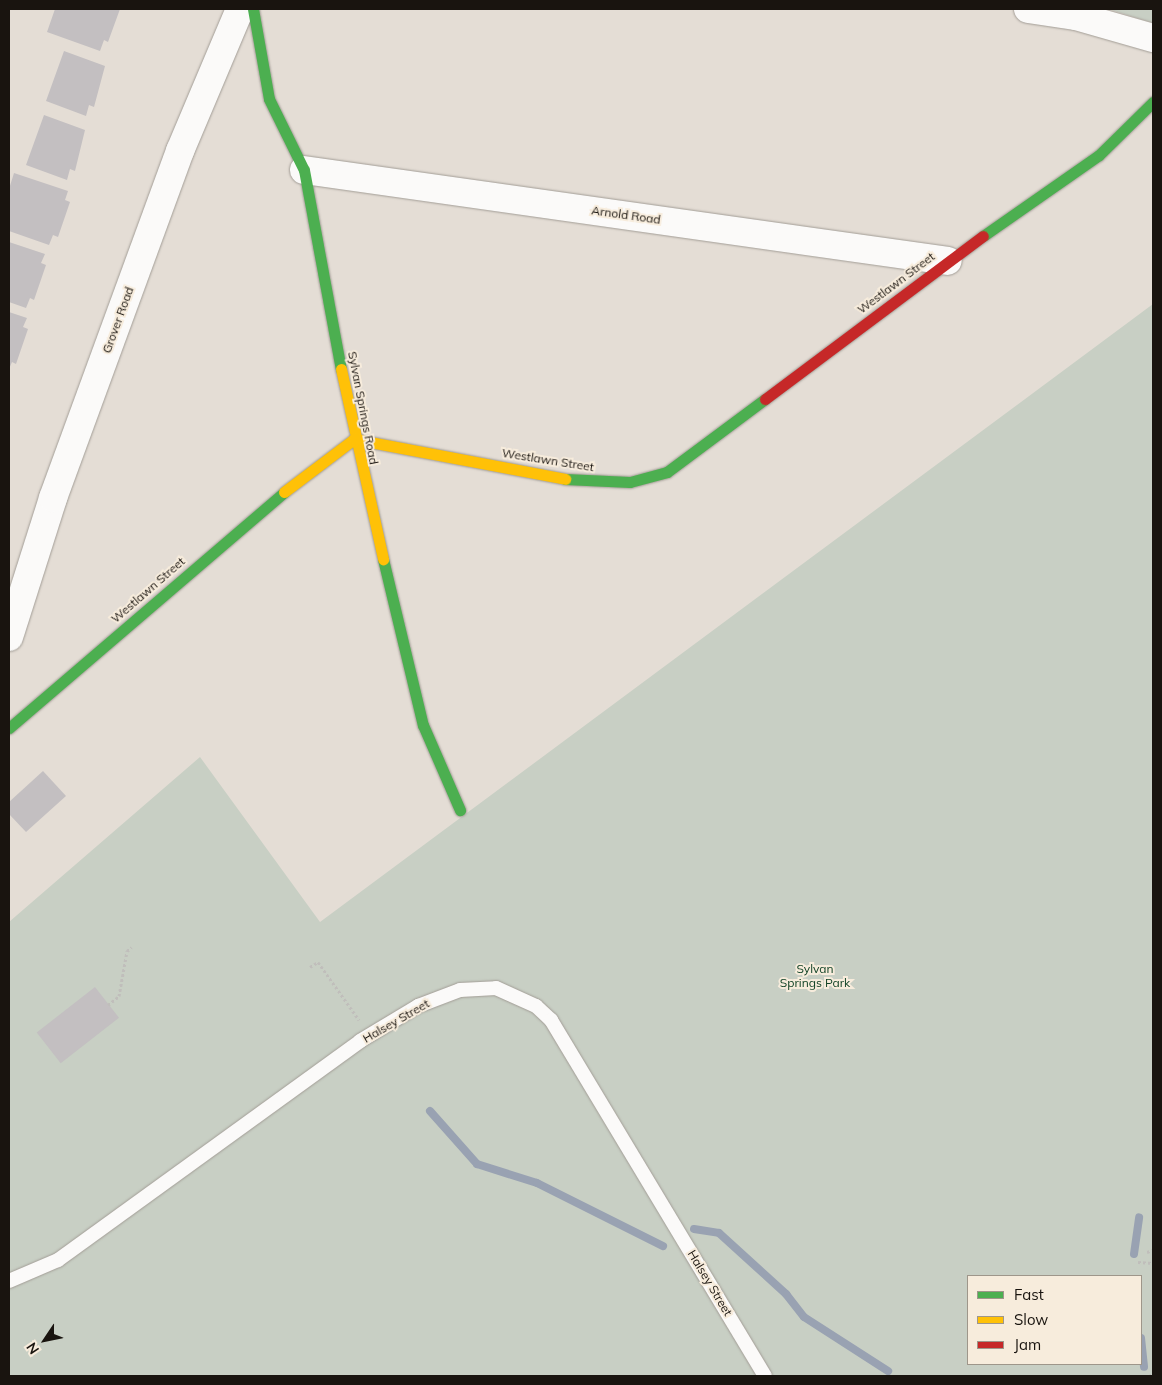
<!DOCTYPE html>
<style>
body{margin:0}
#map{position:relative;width:1162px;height:1385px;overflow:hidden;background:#e4ddd5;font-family:Mulish,sans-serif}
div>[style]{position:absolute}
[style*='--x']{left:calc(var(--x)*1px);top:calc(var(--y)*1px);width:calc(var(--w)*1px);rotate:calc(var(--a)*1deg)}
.green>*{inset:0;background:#c8cfc4}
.stream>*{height:8px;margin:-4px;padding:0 4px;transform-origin:4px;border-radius:4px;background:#99a2b2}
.building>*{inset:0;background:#c3bfc1;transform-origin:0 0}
.path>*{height:3px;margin-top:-1.5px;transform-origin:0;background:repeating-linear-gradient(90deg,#c0bebb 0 2.5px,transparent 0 5px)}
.roads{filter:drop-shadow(0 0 1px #a29d96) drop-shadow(0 0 1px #a29d96)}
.lane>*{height:14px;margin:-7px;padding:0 7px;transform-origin:7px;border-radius:7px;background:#fbfaf9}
.street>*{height:28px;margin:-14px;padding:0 14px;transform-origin:14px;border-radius:14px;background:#fbfaf9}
.fast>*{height:11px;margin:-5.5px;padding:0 5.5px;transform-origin:5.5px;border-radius:5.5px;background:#4caf50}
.slow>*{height:11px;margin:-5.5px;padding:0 5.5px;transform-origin:5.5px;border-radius:5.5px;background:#ffc107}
.jam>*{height:11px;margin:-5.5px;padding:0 5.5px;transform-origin:5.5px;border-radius:5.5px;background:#c62828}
span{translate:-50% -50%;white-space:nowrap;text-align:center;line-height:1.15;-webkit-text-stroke:4px #f7ecdc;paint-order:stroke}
.street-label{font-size:12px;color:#19140f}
.park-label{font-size:12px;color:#0f4124}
.frame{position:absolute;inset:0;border:10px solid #19140f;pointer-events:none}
.legend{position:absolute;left:967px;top:1275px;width:175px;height:90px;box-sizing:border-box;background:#f7ecdc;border:1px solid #9e968a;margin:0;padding:6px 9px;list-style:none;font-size:15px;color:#19140f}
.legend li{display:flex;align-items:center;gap:10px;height:25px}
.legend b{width:25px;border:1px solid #9e968a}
.north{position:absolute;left:20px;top:1315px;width:50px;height:50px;-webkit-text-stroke:4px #f7ecdc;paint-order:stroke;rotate:236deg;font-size:14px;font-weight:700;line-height:20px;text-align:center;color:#19140f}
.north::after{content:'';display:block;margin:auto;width:18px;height:22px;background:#19140f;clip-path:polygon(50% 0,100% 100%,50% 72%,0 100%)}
</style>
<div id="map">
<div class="green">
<i style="clip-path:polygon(1108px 9px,1153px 9px,1153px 23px)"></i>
<i style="clip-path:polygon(evenodd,1153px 304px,1153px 1376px,9px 1376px,9px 922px,200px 757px,320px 922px,1153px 304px,968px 1276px,1141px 1276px,1141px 1364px,968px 1364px,968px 1276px)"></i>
</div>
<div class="stream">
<i style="--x:430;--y:1111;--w:71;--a:48.4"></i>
<i style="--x:477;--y:1164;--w:63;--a:17.6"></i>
<i style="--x:537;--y:1183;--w:141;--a:26.6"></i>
<i style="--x:694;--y:1229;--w:25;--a:9"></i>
<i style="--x:719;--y:1233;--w:91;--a:42.3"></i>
<i style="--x:786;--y:1294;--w:29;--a:52"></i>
<i style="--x:804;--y:1317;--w:100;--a:32.7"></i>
<i style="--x:1134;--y:1254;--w:37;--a:-82"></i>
<i style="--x:1141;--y:1338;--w:29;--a:84"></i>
</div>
<div class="building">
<i style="clip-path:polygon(55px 9px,120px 9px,108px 42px,104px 40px,100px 51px,47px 32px)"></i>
<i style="clip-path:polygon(64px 51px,105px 66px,94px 107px,89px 105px,86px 116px,46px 101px)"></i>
<i style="clip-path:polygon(44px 115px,85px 130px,75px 171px,70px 169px,67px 180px,26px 165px)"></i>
<i style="clip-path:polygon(14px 173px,68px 191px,65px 200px,70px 202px,58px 237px,53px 235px,49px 245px,9px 231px,9px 189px)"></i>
<i style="clip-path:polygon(9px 242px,45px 254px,41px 263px,46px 265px,34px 300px,30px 298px,26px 308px,9px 302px)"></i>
<i style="clip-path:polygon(9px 312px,27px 318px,23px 327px,28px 329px,16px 364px,12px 362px,9px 369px)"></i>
<i style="clip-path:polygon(43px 771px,66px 796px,26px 832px,9px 814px,9px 802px)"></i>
<i style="left:95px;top:987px;width:39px;height:74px;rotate:52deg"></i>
</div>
<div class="path">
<i style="--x:310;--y:967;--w:9;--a:-32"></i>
<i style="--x:318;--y:962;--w:71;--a:54.7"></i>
<i style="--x:108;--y:1005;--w:14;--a:-39"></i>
<i style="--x:119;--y:996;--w:46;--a:-79.9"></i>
<i style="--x:127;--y:951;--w:6;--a:-39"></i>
<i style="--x:1147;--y:1252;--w:6;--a:-18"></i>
<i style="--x:1138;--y:1262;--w:15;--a:4"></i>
<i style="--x:1149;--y:1376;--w:4;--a:-27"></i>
</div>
<div class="roads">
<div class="lane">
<i style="--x:9;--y:1281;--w:53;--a:-23.2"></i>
<i style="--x:58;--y:1260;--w:373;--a:-35.9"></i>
<i style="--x:360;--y:1041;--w:68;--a:-31.1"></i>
<i style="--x:418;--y:1006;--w:45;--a:-20.9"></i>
<i style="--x:460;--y:990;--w:36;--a:-3"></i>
<i style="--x:496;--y:988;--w:44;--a:24.2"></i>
<i style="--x:536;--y:1006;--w:21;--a:43"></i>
<i style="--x:551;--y:1020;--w:415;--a:59"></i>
</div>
<div class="street">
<i style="--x:1028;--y:9;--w:49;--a:8.3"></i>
<i style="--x:1076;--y:16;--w:80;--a:15.9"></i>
<i style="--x:304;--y:170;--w:650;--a:8.04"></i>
<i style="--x:9;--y:637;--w:146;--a:-72.4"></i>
<i style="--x:53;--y:498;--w:370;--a:-69.9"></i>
<i style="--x:180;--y:151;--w:154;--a:-67.1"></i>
</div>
<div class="fast">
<i style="--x:253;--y:9;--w:91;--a:79.9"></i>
<i style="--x:269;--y:99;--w:79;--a:63.8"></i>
<i style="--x:304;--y:170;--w:202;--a:79.5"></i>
<i style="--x:983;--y:236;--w:141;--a:-34.9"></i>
<i style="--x:1099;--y:155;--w:76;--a:-44.5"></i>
<i style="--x:565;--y:479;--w:65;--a:2.6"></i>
<i style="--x:630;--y:482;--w:38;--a:-15"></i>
<i style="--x:667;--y:472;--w:122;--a:-36.7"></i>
<i style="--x:383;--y:559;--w:171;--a:76.5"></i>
<i style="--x:423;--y:725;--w:93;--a:66.5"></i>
<i style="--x:9;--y:728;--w:362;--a:-40.6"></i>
</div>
<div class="slow">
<i style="--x:341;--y:369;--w:195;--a:77.5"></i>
<i style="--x:284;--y:492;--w:88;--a:-37.1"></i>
<i style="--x:354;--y:439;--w:215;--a:10.7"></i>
</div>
<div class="jam">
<i style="--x:765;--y:399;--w:272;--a:-36.8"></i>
</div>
</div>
<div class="street-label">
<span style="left:626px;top:215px;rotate:8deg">Arnold Road</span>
<span style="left:896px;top:283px;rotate:-37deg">Westlawn Street</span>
<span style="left:118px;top:320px;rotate:-70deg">Grover Road</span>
<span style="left:363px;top:408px;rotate:79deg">Sylvan Springs Road</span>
<span style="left:548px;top:460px;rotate:9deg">Westlawn Street</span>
<span style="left:148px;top:590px;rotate:-41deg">Westlawn Street</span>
<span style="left:396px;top:1021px;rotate:-30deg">Halsey Street</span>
<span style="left:710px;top:1283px;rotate:59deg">Halsey Street</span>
</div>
<div class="park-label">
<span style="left:815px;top:976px">Sylvan<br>Springs Park</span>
</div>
<div class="frame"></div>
<ul class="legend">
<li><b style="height:6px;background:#4caf50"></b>Fast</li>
<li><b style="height:6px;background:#ffc107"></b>Slow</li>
<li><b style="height:6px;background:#c62828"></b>Jam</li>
</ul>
<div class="north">N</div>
</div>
